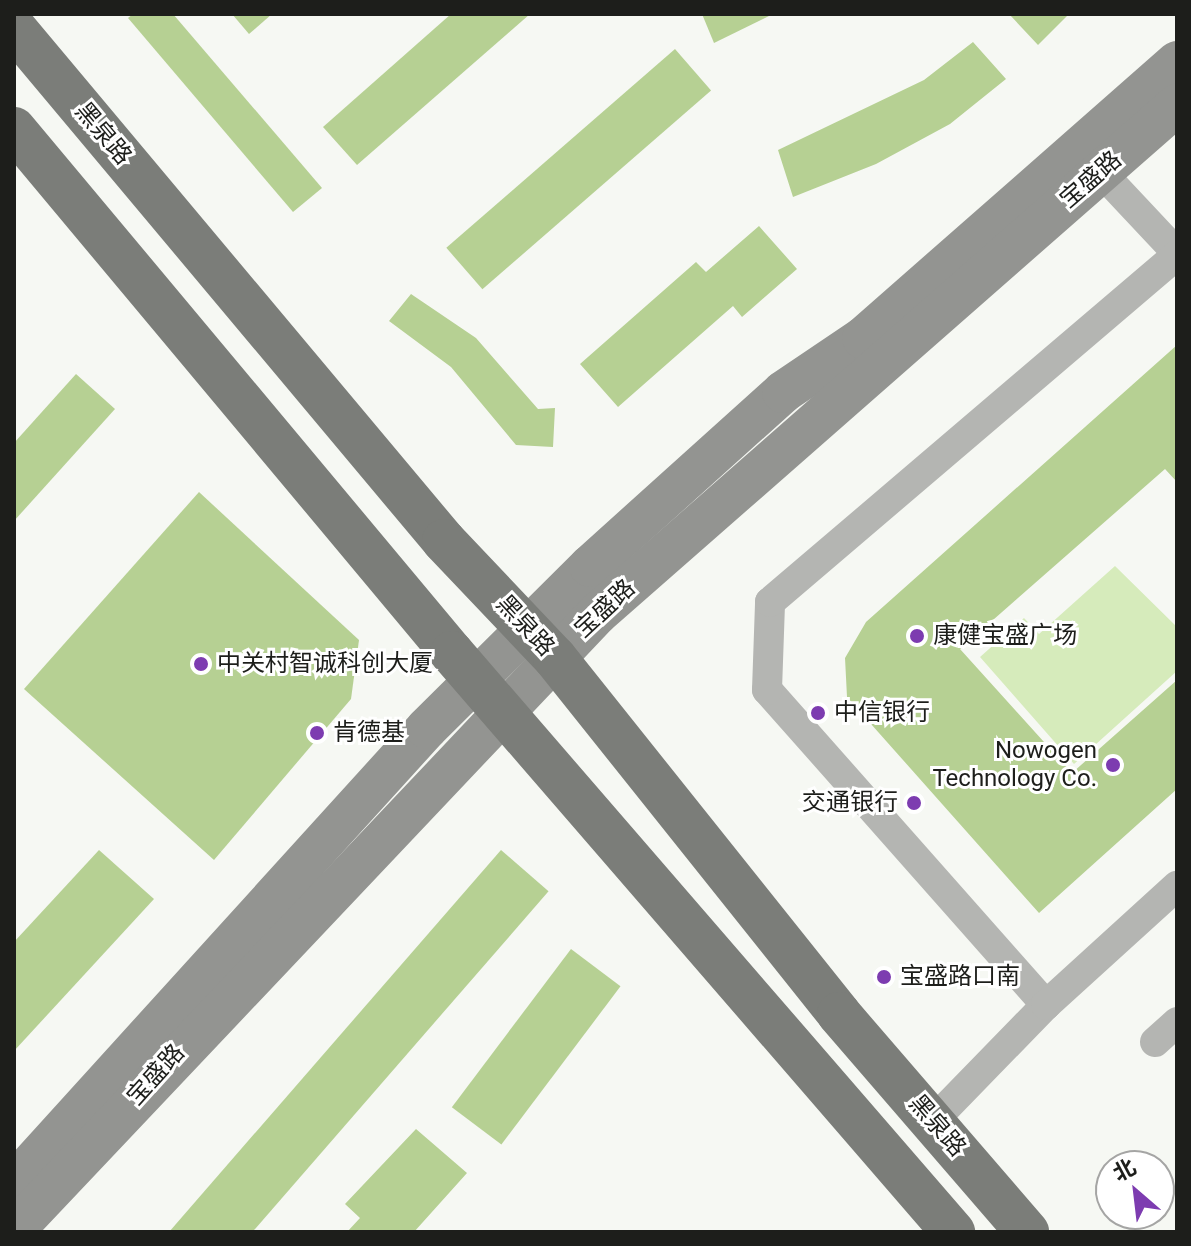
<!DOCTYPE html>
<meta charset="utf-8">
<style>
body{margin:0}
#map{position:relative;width:1191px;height:1246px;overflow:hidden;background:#f6f8f3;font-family:Roboto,"Noto Sans SC",sans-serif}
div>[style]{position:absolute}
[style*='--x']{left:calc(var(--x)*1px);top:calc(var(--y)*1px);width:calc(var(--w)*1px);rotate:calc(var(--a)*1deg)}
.green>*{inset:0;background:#d6ebbb}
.building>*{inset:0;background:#b6d093;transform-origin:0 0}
.street>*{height:30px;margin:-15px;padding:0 15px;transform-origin:15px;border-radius:15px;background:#b4b5b2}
.secondary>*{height:42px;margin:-21px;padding:0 21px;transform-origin:21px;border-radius:21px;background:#939491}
.primary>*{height:44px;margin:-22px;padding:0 22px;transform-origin:22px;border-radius:22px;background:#7b7d79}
.dots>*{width:22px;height:22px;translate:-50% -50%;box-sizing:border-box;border:4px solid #fff;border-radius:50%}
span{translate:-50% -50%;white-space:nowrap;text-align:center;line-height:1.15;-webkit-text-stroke:6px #fff;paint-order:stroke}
.street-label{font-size:24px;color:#1d1e1b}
.poi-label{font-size:24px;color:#1d1e1b}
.left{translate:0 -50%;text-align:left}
.right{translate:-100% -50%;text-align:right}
.frame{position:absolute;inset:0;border:16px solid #1d1e1b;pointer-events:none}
.north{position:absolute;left:1095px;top:1150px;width:80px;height:80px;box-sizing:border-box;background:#fff;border:2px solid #a5a5a4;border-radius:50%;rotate:332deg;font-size:22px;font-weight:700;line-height:32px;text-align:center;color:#1d1e1b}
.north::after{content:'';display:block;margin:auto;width:28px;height:36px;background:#7d3cb0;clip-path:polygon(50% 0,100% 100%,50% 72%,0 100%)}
</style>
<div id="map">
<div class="green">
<i style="clip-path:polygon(1115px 566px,1177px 627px,1177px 671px,1074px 764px,980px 657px,1024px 618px,1039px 634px)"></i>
</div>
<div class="building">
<i style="clip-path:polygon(133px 14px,173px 14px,322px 188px,293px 212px,128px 18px)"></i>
<i style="clip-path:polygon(232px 14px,272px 14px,249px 34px)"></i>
<i style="clip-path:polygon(451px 14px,530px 14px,357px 165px,323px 127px)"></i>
<i style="clip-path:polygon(702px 14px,773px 14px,714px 43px)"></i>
<i style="clip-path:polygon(1009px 14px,1069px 14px,1038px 45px)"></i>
<i style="clip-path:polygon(973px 42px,1006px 79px,950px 124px,876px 164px,793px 197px,778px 150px,924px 80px)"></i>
<i style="left:675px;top:49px;width:55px;height:303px;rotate:49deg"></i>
<i style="clip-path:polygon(759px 226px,797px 269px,742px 317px,733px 306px,618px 407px,580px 364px,696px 262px,706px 272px)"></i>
<i style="clip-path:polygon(411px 294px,476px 338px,538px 409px,555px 408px,553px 447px,516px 445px,451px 367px,389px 321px)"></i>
<i style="clip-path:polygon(1177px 345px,1177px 482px,1165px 469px,960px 649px,1072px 773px,1177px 680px,1177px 789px,1039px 913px,847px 697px,845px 658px,866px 622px)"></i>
<i style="clip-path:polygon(76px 374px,115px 409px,14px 521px,14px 443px)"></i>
<i style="clip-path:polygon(199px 492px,359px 640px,351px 699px,214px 860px,24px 689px)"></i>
<i style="clip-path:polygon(99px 850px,154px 899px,14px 1051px,14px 942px)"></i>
<i style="left:501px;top:850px;width:63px;height:509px;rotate:41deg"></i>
<i style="left:571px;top:949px;width:62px;height:198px;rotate:37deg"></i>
<i style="clip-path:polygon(416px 1129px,467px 1173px,414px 1232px,347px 1232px,360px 1218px,345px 1204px)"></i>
</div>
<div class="street">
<i style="--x:1101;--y:172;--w:111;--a:46.8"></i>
<i style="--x:1046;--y:1005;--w:421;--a:-131.5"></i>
<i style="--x:767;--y:690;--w:88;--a:-88"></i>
<i style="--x:770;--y:602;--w:535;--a:-40.45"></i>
<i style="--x:1155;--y:1042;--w:30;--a:-42"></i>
<i style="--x:933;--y:1121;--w:162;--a:-45.8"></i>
<i style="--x:1046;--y:1005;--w:177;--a:-42.3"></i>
</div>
<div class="secondary">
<i style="--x:14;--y:1183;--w:614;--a:-47.77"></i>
<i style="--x:427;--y:728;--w:230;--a:-44.8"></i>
<i style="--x:590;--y:566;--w:260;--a:-42"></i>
<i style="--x:783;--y:392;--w:97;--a:-34"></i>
<i style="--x:863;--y:338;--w:418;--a:-41.3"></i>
<i style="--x:14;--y:1230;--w:848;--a:-46.58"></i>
<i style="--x:597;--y:614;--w:772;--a:-41.27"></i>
</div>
<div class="primary">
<i style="--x:14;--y:28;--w:669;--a:50.03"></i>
<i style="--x:444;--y:541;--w:161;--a:46.5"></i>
<i style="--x:555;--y:658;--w:455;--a:51.4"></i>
<i style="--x:839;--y:1014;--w:288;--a:49.2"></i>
<i style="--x:14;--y:129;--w:683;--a:50.11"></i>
<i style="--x:452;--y:653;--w:766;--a:49.13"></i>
</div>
<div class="dots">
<i style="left:917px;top:636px;background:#7d3cb0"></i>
<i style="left:201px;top:664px;background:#7d3cb0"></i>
<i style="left:818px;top:713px;background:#7d3cb0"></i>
<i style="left:317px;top:733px;background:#7d3cb0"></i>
<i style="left:1113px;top:765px;background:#7d3cb0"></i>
<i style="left:914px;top:803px;background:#7d3cb0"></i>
<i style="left:884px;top:977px;background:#7d3cb0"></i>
</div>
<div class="street-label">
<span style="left:103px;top:134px;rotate:50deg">黑泉路</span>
<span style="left:1091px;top:180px;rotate:-41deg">宝盛路</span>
<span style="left:605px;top:609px;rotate:-43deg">宝盛路</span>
<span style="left:525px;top:626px;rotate:47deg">黑泉路</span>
<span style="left:156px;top:1075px;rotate:-48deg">宝盛路</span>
<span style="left:937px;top:1126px;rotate:49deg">黑泉路</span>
</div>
<div class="poi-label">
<span class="left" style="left:933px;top:636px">康健宝盛广场</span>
<span class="left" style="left:217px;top:664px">中关村智诚科创大厦</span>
<span class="left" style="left:834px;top:713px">中信银行</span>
<span class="left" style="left:333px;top:733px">肯德基</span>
<span class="right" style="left:1097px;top:765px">Nowogen<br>Technology Co.</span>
<span class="right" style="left:898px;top:803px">交通银行</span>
<span class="left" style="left:900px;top:977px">宝盛路口南</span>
</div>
<div class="frame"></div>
<div class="north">北</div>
</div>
